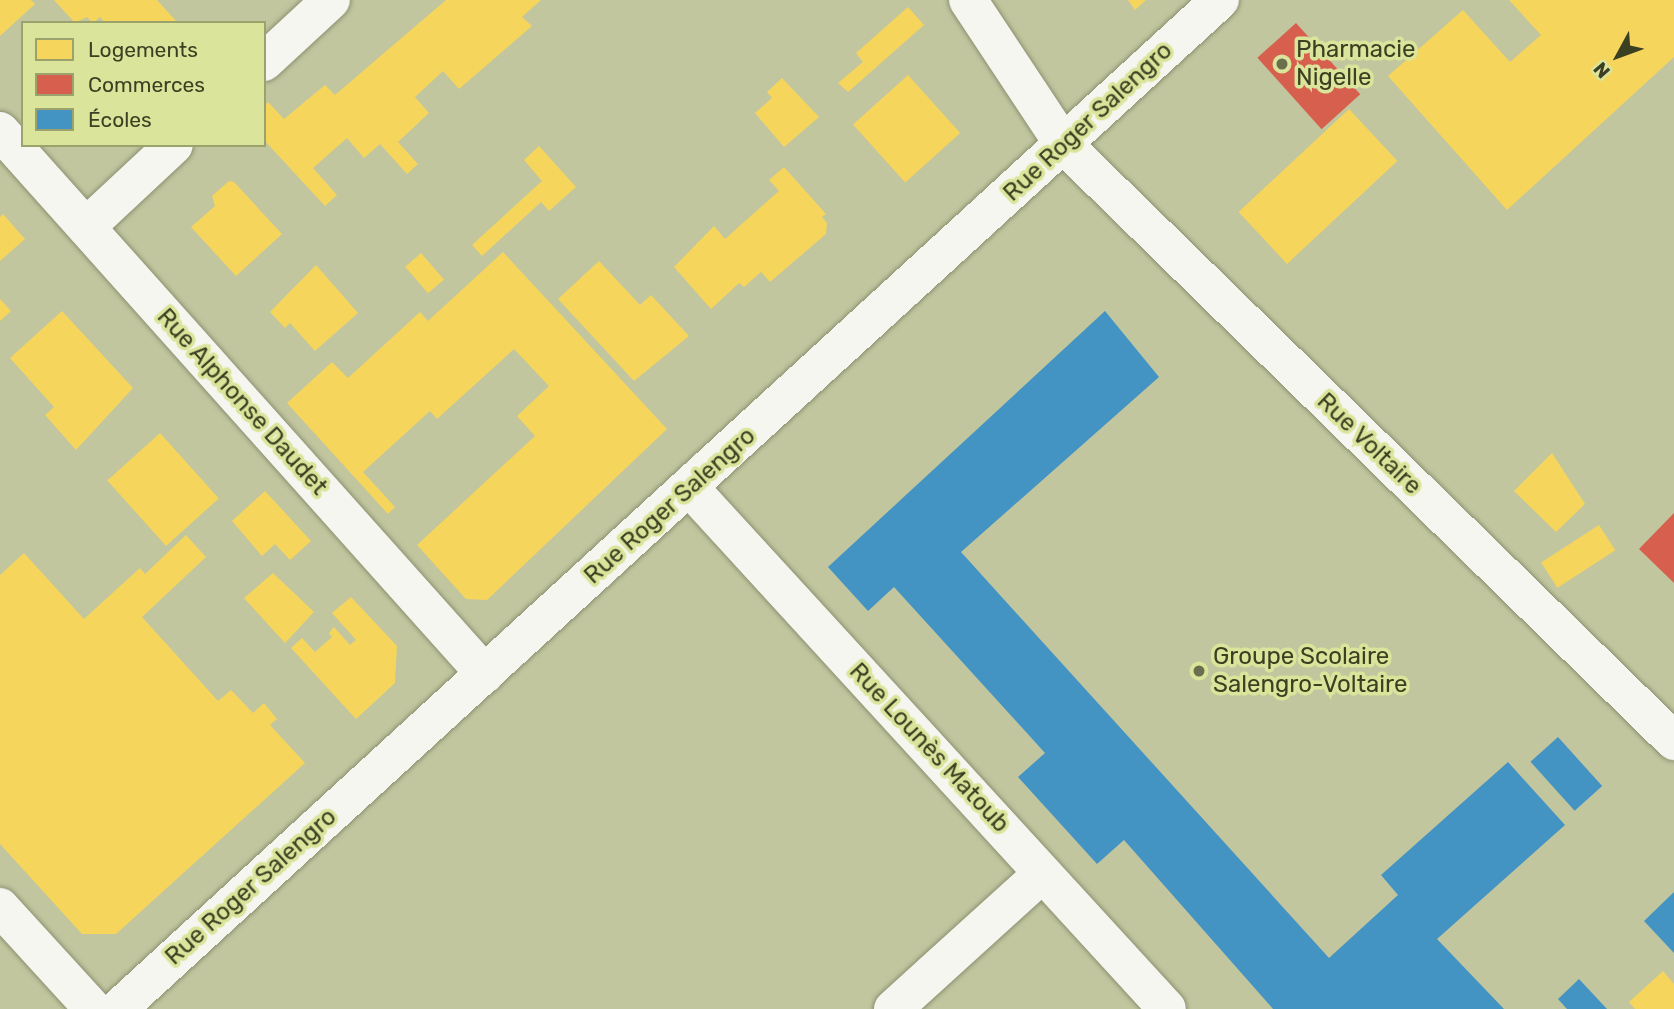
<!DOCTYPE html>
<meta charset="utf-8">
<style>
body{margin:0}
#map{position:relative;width:1674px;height:1009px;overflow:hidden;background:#c1c69f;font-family:Rubik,sans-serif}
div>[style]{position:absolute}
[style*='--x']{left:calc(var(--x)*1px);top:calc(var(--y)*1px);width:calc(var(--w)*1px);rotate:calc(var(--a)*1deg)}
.homes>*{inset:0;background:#f6d55c;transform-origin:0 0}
.shops>*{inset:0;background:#d6604d;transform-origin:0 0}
.schools>*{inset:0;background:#4393c3;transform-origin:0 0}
.roads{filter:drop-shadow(0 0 2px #8c9070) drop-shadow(0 0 2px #8c9070)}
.minor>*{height:38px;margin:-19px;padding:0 19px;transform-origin:19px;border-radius:19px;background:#f6f6f1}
.major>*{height:38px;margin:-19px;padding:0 19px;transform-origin:19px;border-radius:19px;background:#f6f6f1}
.dots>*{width:19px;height:19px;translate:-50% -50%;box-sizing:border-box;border:4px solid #dbe49b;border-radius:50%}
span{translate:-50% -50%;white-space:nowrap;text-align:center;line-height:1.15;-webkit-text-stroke:7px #dbe49b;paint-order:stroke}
.poi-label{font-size:24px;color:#3c4022}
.left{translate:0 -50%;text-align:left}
.street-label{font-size:24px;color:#3c4022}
.legend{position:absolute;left:21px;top:21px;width:245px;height:126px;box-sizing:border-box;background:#dbe49b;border:2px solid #9ba26b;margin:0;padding:9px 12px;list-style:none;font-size:21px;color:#3c4022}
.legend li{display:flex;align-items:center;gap:14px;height:35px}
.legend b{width:35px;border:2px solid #9ba26b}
.north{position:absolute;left:1583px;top:21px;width:70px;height:70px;-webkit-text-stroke:5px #dbe49b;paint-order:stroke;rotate:229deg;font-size:19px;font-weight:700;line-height:28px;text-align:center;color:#3c4022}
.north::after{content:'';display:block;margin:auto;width:24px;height:32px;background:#3c4022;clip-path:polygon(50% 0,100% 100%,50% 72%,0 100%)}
</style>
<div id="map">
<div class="homes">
<i style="clip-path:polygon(0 0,31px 0,35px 4px,0 36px)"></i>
<i style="clip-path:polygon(54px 0,157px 0,176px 21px,105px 23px,100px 17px,93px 23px,87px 17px,75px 23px)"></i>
<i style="clip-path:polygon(446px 0,541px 0,522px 17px,532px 26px,459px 89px,443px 71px,415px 97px,429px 113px,398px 142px,418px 164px,407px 174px,380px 144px,364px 158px,347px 138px,313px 168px,337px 195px,325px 206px,264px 140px,264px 106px,268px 102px,284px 119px,325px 85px,335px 95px)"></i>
<i style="clip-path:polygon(1128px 0,1146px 0,1135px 10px)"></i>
<i style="clip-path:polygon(1509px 0,1674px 0,1674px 57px,1507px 210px,1388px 76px,1463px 10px,1510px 62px,1541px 35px)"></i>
<i style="clip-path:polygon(908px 7px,924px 25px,848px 92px,838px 83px,863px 62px,856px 53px)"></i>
<i style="left:908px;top:75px;width:78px;height:74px;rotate:48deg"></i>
<i style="clip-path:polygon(782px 78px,819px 117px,784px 147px,755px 113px,772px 98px,767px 92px)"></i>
<i style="left:1349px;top:109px;width:71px;height:151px;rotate:47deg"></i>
<i style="clip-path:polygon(539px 146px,576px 187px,549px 211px,541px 202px,482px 256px,472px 245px,542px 181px,524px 160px)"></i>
<i style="clip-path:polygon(784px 167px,826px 214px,822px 217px,827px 223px,826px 234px,770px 282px,761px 272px,744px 287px,739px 283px,711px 309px,674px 267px,714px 226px,725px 239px,779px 191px,769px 180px)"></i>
<i style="clip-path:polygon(229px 181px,234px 182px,282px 234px,236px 276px,191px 227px,215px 206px,212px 196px)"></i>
<i style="clip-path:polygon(3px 214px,25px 239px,0 261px,0 217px)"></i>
<i style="clip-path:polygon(503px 252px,667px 429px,487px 600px,466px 599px,417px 545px,535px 436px,517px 416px,549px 386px,514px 349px,437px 419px,430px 411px,363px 472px,395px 507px,388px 514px,287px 403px,332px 362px,348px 378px,420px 312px,428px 321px)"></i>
<i style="left:421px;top:253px;width:35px;height:21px;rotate:49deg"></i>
<i style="clip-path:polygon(599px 261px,640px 305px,651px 295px,689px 336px,634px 381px,558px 299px)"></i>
<i style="clip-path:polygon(316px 265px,358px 313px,315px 351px,290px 323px,285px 328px,270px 312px)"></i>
<i style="clip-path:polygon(0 299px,11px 311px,0 321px)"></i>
<i style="clip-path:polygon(62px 311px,133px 388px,76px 450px,45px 415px,54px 407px,10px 358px)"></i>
<i style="left:160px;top:433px;width:88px;height:71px;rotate:48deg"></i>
<i style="clip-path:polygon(1552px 453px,1585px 504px,1556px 532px,1514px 491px)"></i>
<i style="clip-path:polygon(265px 491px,311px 541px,290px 560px,275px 544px,262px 556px,232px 521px)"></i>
<i style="left:1599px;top:525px;width:30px;height:69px;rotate:57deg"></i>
<i style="clip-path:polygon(186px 535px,206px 557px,142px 617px,218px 701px,231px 690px,253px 713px,264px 703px,277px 719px,270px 725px,305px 763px,116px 934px,82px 934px,0 844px,0 575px,24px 553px,84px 619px,140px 568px,145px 574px)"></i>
<i style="clip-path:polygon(273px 573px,314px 612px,285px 643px,244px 598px)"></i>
<i style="clip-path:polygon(351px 597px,397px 646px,395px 683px,356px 719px,291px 648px,302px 638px,315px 652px,332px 637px,329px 633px,334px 627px,350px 645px,356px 640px,332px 613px)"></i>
<i style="clip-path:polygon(1663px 971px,1674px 984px,1674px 1009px,1635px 1009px,1629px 1002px)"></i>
</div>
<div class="shops">
<i style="left:1296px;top:23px;width:96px;height:52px;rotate:48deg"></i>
<i style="clip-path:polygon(1674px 513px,1674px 583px,1639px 549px)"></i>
</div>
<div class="schools">
<i style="clip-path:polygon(1105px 311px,1159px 377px,961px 552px,1329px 958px,1398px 895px,1381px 875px,1508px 762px,1565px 825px,1437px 939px,1504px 1009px,1273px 1009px,1124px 840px,1097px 864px,1018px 777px,1045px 753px,894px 587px,868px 611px,828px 567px)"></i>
<i style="left:1558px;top:737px;width:66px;height:37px;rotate:48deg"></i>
<i style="clip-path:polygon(1674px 892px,1674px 953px,1644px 921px)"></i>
<i style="clip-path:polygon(1579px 979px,1607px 1009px,1567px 1009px,1558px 999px)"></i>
</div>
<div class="roads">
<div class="minor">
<i style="--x:968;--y:0;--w:174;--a:56.5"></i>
<i style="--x:1064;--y:145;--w:853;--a:44.33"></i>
<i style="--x:264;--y:62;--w:91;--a:-42.8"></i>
<i style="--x:0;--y:131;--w:728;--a:48.23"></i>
<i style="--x:86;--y:227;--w:120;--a:-43"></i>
<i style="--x:690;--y:488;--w:706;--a:47.52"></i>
<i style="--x:0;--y:907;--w:138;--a:47.6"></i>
<i style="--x:893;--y:1009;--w:201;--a:-42.2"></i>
</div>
<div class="major">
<i style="--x:118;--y:1009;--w:1494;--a:-42.48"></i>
</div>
</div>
<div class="dots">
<i style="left:1282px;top:64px;background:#6b6f4e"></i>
<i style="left:1199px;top:671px;background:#6b6f4e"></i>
</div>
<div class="poi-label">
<span class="left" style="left:1296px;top:64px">Pharmacie<br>Nigelle</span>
<span class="left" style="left:1213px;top:671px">Groupe Scolaire<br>Salengro-Voltaire</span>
</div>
<div class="street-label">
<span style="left:1088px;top:122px;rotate:-43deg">Rue Roger Salengro</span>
<span style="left:242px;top:402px;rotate:48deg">Rue Alphonse Daudet</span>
<span style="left:1369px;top:444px;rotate:44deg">Rue Voltaire</span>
<span style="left:670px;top:506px;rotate:-42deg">Rue Roger Salengro</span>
<span style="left:929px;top:748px;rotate:47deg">Rue Lounès Matoub</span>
<span style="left:251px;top:887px;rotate:-42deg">Rue Roger Salengro</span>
</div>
<ul class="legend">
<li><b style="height:19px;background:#f6d55c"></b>Logements</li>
<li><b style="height:19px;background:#d6604d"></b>Commerces</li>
<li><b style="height:19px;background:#4393c3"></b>Écoles</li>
</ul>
<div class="north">N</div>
</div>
